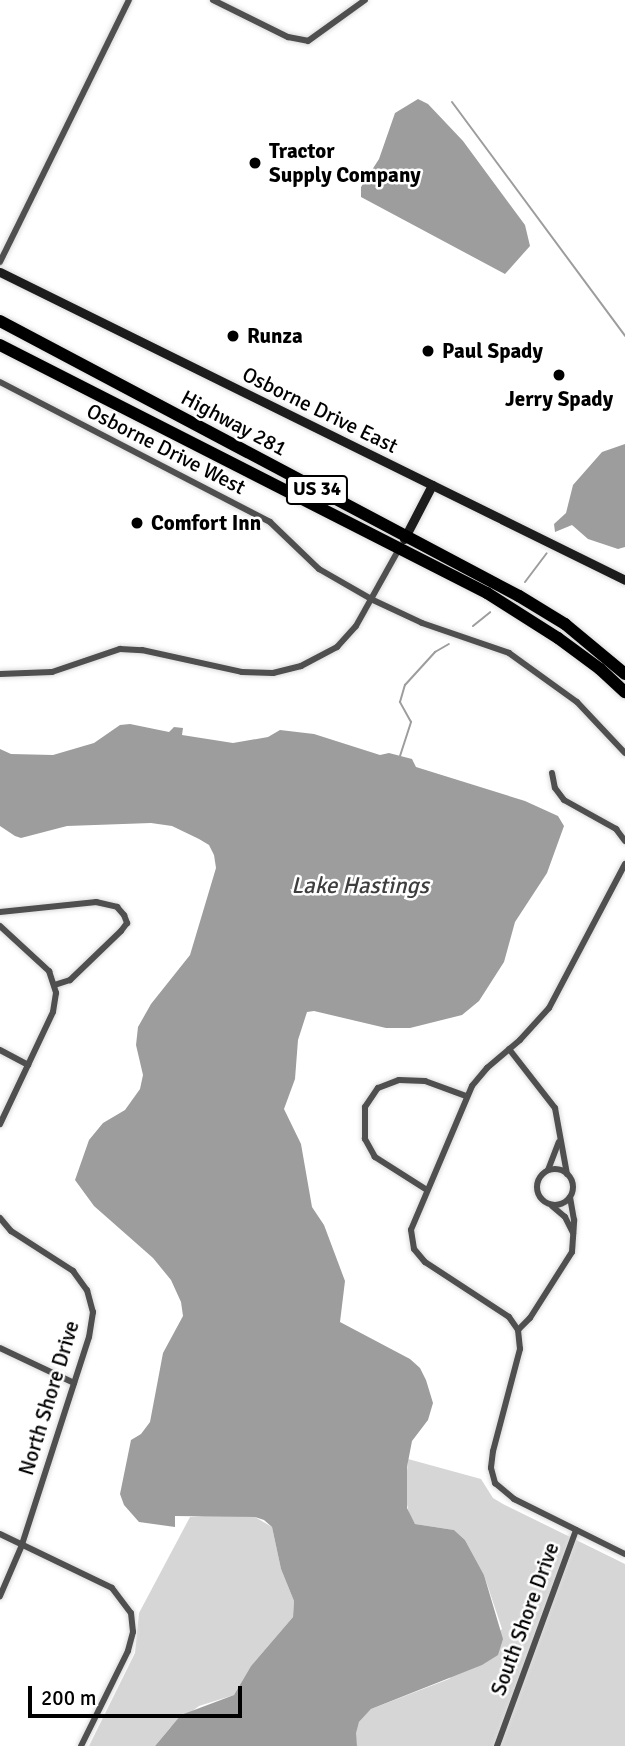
<!DOCTYPE html>
<style>
body{margin:0}
#map{position:relative;width:625px;height:1746px;overflow:hidden;background:#fff;font-family:Signika,sans-serif}
div>[style]{position:absolute}
[style*='--x']{left:calc(var(--x)*1px);top:calc(var(--y)*1px);width:calc(var(--w)*1px);rotate:calc(var(--a)*1deg)}
.green>*{inset:0;background:#d6d6d6}
.water>*{inset:0;background:#9d9d9d}
.stream>*{height:2px;margin:-1px;padding:0 1px;transform-origin:1px;border-radius:1px;background:#9d9d9d}
.roads{filter:drop-shadow(0 0 2px #dbdbdb) drop-shadow(0 0 2px #dbdbdb)}
.street>*{height:6px;margin:-3px;padding:0 3px;transform-origin:3px;border-radius:3px;background:#4f4f4f}
.street>.ring{margin:-3px;padding:0;box-sizing:content-box;background:none;border:6px solid #4f4f4f;border-radius:50%}
.secondary>*{height:9px;margin:-4.5px;padding:0 4.5px;transform-origin:4.5px;border-radius:4.5px;background:#1c1c1c}
.highway>*{height:12px;margin:-6px;padding:0 6px;transform-origin:6px;border-radius:6px;background:#000}
.dots>*{width:19px;height:19px;translate:-50% -50%;box-sizing:border-box;border:4px solid #fff;border-radius:50%}
span{translate:-50% -50%;white-space:nowrap;text-align:center;line-height:1.15;-webkit-text-stroke:5px #fff;paint-order:stroke}
.shield-label span{padding:2px 5px;background:#fff;border:2px solid;border-radius:5px;-webkit-text-stroke-width:0}
.shield-label{font-size:19px;color:#000;font-weight:700}
.poi-label{font-size:21px;color:#000;font-weight:700}
.left{translate:0 -50%;text-align:left}
.street-label{font-size:21px;color:#000}
.water-label{font-size:23px;color:#3e3e3e;font-style:italic}
.scale{position:absolute;left:28px;top:1686px;width:214px;height:32px;box-sizing:border-box;border:4px solid #000;border-top:0;padding-left:9px;font-size:21px;line-height:24px;white-space:nowrap;color:#000;-webkit-text-stroke:5px #fff;paint-order:stroke}
</style>
<div id="map">
<div class="green">
<i style="clip-path:polygon(408px 1459px,481px 1479px,493px 1498px,503px 1504px,625px 1564px,625px 1746px,357px 1746px,355px 1733px,359px 1722px,371px 1709px,449px 1679px,502px 1629px,484px 1575px,465px 1540px,454px 1530px,415px 1524px,409px 1514px,405px 1495px)"></i>
<i style="clip-path:polygon(219px 1515px,255px 1517px,272px 1527px,281px 1569px,294px 1601px,293px 1617px,251px 1666px,234px 1695px,199px 1706px,170px 1728px,155px 1746px,89px 1746px,135px 1653px,139px 1613px,190px 1517px)"></i>
</div>
<div class="water">
<i style="clip-path:polygon(418px 99px,428px 104px,463px 141px,525px 225px,530px 246px,505px 274px,361px 197px,361px 187px,379px 159px,395px 113px)"></i>
<i style="clip-path:polygon(625px 444px,625px 547px,618px 549px,588px 539px,572px 525px,555px 532px,554px 524px,566px 513px,573px 485px,602px 452px)"></i>
<i style="clip-path:polygon(130px 724px,169px 732px,174px 727px,183px 728px,182px 735px,233px 743px,268px 737px,280px 730px,314px 734px,380px 755px,389px 753px,412px 759px,416px 767px,525px 801px,558px 816px,564px 826px,547px 873px,515px 922px,504px 962px,479px 1001px,462px 1015px,410px 1028px,386px 1028px,314px 1011px,307px 1012px,298px 1040px,295px 1079px,284px 1109px,301px 1144px,312px 1207px,324px 1225px,345px 1281px,340px 1322px,410px 1359px,420px 1368px,426px 1380px,433px 1403px,428px 1420px,412px 1441px,407px 1467px,407px 1508px,415px 1524px,454px 1530px,465px 1540px,484px 1575px,503px 1639px,498px 1655px,482px 1665px,371px 1709px,359px 1722px,356px 1733px,357px 1746px,155px 1746px,181px 1715px,234px 1695px,251px 1666px,293px 1617px,294px 1601px,281px 1569px,272px 1527px,264px 1520px,255px 1517px,175px 1516px,175px 1527px,139px 1522px,124px 1505px,120px 1494px,131px 1440px,141px 1434px,150px 1422px,163px 1353px,183px 1316px,181px 1302px,171px 1280px,153px 1258px,94px 1206px,75px 1180px,89px 1140px,103px 1123px,125px 1110px,140px 1089px,143px 1075px,136px 1045px,138px 1027px,151px 1004px,190px 955px,216px 868px,214px 855px,209px 845px,199px 839px,172px 826px,151px 823px,67px 826px,21px 838px,15px 836px,0 826px,0 749px,11px 754px,53px 755px,94px 743px,120px 725px)"></i>
</div>
<div class="stream">
<i style="--x:452;--y:102;--w:291;--a:53.5"></i>
<i style="--x:525;--y:582;--w:36;--a:-53"></i>
<i style="--x:473;--y:626;--w:22;--a:-39"></i>
<i style="--x:400;--y:756;--w:36;--a:-72"></i>
<i style="--x:411;--y:722;--w:23;--a:-119"></i>
<i style="--x:400;--y:702;--w:18;--a:-74"></i>
<i style="--x:405;--y:685;--w:45;--a:-47.7"></i>
<i style="--x:435;--y:652;--w:16;--a:-30"></i>
</div>
<div class="roads">
<div class="street">
<i style="--x:213;--y:0;--w:84;--a:26.3"></i>
<i style="--x:288;--y:37;--w:20;--a:11"></i>
<i style="--x:308;--y:41;--w:70;--a:-35.7"></i>
<i style="--x:0;--y:262;--w:292;--a:-63.8"></i>
<i style="--x:0;--y:382;--w:304;--a:27.4"></i>
<i style="--x:270;--y:522;--w:68;--a:43.8"></i>
<i style="--x:319;--y:569;--w:62;--a:29.9"></i>
<i style="--x:373;--y:600;--w:54;--a:25.1"></i>
<i style="--x:422;--y:623;--w:92;--a:19"></i>
<i style="--x:509;--y:653;--w:84;--a:35.8"></i>
<i style="--x:577;--y:702;--w:70;--a:46.7"></i>
<i style="--x:0;--y:674;--w:52;--a:-2.2"></i>
<i style="--x:52;--y:672;--w:72;--a:-18.7"></i>
<i style="--x:120;--y:649;--w:22;--a:3"></i>
<i style="--x:142;--y:650;--w:102;--a:12.4"></i>
<i style="--x:242;--y:672;--w:31;--a:2"></i>
<i style="--x:273;--y:673;--w:29;--a:-14"></i>
<i style="--x:301;--y:666;--w:41;--a:-27.8"></i>
<i style="--x:337;--y:647;--w:28;--a:-48"></i>
<i style="--x:356;--y:626;--w:88;--a:-60.8"></i>
<i style="--x:552;--y:773;--w:15;--a:79"></i>
<i style="--x:555;--y:788;--w:15;--a:53"></i>
<i style="--x:564;--y:800;--w:60;--a:29.1"></i>
<i style="--x:616;--y:829;--w:15;--a:53"></i>
<i style="--x:625;--y:864;--w:163;--a:117.8"></i>
<i style="--x:549;--y:1008;--w:43;--a:132.2"></i>
<i style="--x:520;--y:1040;--w:43;--a:139.7"></i>
<i style="--x:487;--y:1068;--w:23;--a:130"></i>
<i style="--x:472;--y:1086;--w:156;--a:113"></i>
<i style="--x:411;--y:1230;--w:19;--a:81"></i>
<i style="--x:414;--y:1249;--w:17;--a:50"></i>
<i style="--x:425;--y:1262;--w:100;--a:33.2"></i>
<i style="--x:509;--y:1317;--w:16;--a:55"></i>
<i style="--x:518;--y:1330;--w:19;--a:84"></i>
<i style="--x:520;--y:1349;--w:106;--a:104.8"></i>
<i style="--x:493;--y:1451;--w:17;--a:97"></i>
<i style="--x:491;--y:1468;--w:16;--a:75"></i>
<i style="--x:495;--y:1483;--w:25;--a:40"></i>
<i style="--x:514;--y:1499;--w:124;--a:26.4"></i>
<i style="--x:0;--y:912;--w:97;--a:-5.9"></i>
<i style="--x:96;--y:902;--w:22;--a:13"></i>
<i style="--x:117;--y:907;--w:11;--a:49"></i>
<i style="--x:124;--y:915;--w:9;--a:69"></i>
<i style="--x:127;--y:923;--w:10;--a:127"></i>
<i style="--x:121;--y:931;--w:71;--a:136.1"></i>
<i style="--x:70;--y:980;--w:16;--a:162"></i>
<i style="--x:0;--y:926;--w:67;--a:42.6"></i>
<i style="--x:49;--y:971;--w:23;--a:72"></i>
<i style="--x:56;--y:993;--w:19;--a:99"></i>
<i style="--x:53;--y:1012;--w:124;--a:115.3"></i>
<i style="--x:509;--y:1049;--w:75;--a:52.1"></i>
<i style="--x:555;--y:1108;--w:67;--a:79.7"></i>
<i style="--x:0;--y:1050;--w:32;--a:28"></i>
<i class="ring" style="left:537px;top:1169px;width:30px;height:30px"></i>
<i style="--x:548;--y:1170;--w:30;--a:-69"></i>
<i style="--x:427;--y:1190;--w:62;--a:-147.6"></i>
<i style="--x:375;--y:1157;--w:21;--a:-119"></i>
<i style="--x:365;--y:1139;--w:32;--a:-90"></i>
<i style="--x:365;--y:1107;--w:23;--a:-56"></i>
<i style="--x:378;--y:1088;--w:22;--a:-21"></i>
<i style="--x:399;--y:1080;--w:26;--a:2"></i>
<i style="--x:425;--y:1081;--w:44;--a:20.1"></i>
<i style="--x:552;--y:1206;--w:17;--a:40"></i>
<i style="--x:565;--y:1217;--w:18;--a:63"></i>
<i style="--x:0;--y:1218;--w:17;--a:50"></i>
<i style="--x:11;--y:1231;--w:74;--a:32.8"></i>
<i style="--x:73;--y:1271;--w:24;--a:54"></i>
<i style="--x:87;--y:1290;--w:23;--a:75"></i>
<i style="--x:93;--y:1312;--w:25;--a:99"></i>
<i style="--x:89;--y:1337;--w:219;--a:107.9"></i>
<i style="--x:22;--y:1545;--w:56;--a:113.3"></i>
<i style="--x:518;--y:1330;--w:17;--a:-45"></i>
<i style="--x:530;--y:1318;--w:78;--a:-57.5"></i>
<i style="--x:572;--y:1252;--w:32;--a:-86"></i>
<i style="--x:574;--y:1220;--w:23;--a:-100"></i>
<i style="--x:0;--y:1348;--w:82;--a:25.3"></i>
<i style="--x:0;--y:1534;--w:124;--a:25.7"></i>
<i style="--x:112;--y:1588;--w:31;--a:53"></i>
<i style="--x:131;--y:1613;--w:19;--a:84"></i>
<i style="--x:133;--y:1632;--w:20;--a:105"></i>
<i style="--x:128;--y:1651;--w:106;--a:116.3"></i>
<i style="--x:497;--y:1746;--w:230;--a:-69.9"></i>
</div>
<div class="secondary">
<i style="--x:0;--y:272;--w:697;--a:26.23"></i>
<i style="--x:404;--y:539;--w:61;--a:-62.6"></i>
</div>
<div class="highway">
<i style="--x:0;--y:321;--w:587;--a:27.92"></i>
<i style="--x:519;--y:596;--w:54;--a:31.3"></i>
<i style="--x:565;--y:624;--w:78;--a:39.8"></i>
<i style="--x:0;--y:345;--w:547;--a:26.99"></i>
<i style="--x:487;--y:593;--w:84;--a:32.4"></i>
<i style="--x:558;--y:638;--w:52;--a:36.4"></i>
<i style="--x:600;--y:669;--w:34;--a:43"></i>
</div>
</div>
<div class="dots">
<i style="left:255px;top:163px;background:#000"></i>
<i style="left:233px;top:336px;background:#000"></i>
<i style="left:428px;top:351px;background:#000"></i>
<i style="left:559px;top:375px;background:#000"></i>
<i style="left:137px;top:523px;background:#000"></i>
</div>
<div class="shield-label">
<span style="left:317px;top:490px">US 34</span>
</div>
<div class="poi-label">
<span class="left" style="left:269px;top:163px">Tractor<br>Supply Company</span>
<span class="left" style="left:247px;top:336px">Runza</span>
<span class="left" style="left:442px;top:351px">Paul Spady</span>
<span style="left:559px;top:399px">Jerry Spady</span>
<span class="left" style="left:151px;top:523px">Comfort Inn</span>
</div>
<div class="street-label">
<span style="left:320px;top:410px;rotate:26deg">Osborne Drive East</span>
<span style="left:234px;top:423px;rotate:28deg">Highway 281</span>
<span style="left:166px;top:449px;rotate:27deg">Osborne Drive West</span>
<span style="left:49px;top:1398px;rotate:-73deg">North Shore Drive</span>
<span style="left:525px;top:1619px;rotate:-70deg">South Shore Drive</span>
</div>
<div class="water-label">
<span style="left:360px;top:886px">Lake Hastings</span>
</div>
<div class="scale">200 m</div>
</div>
